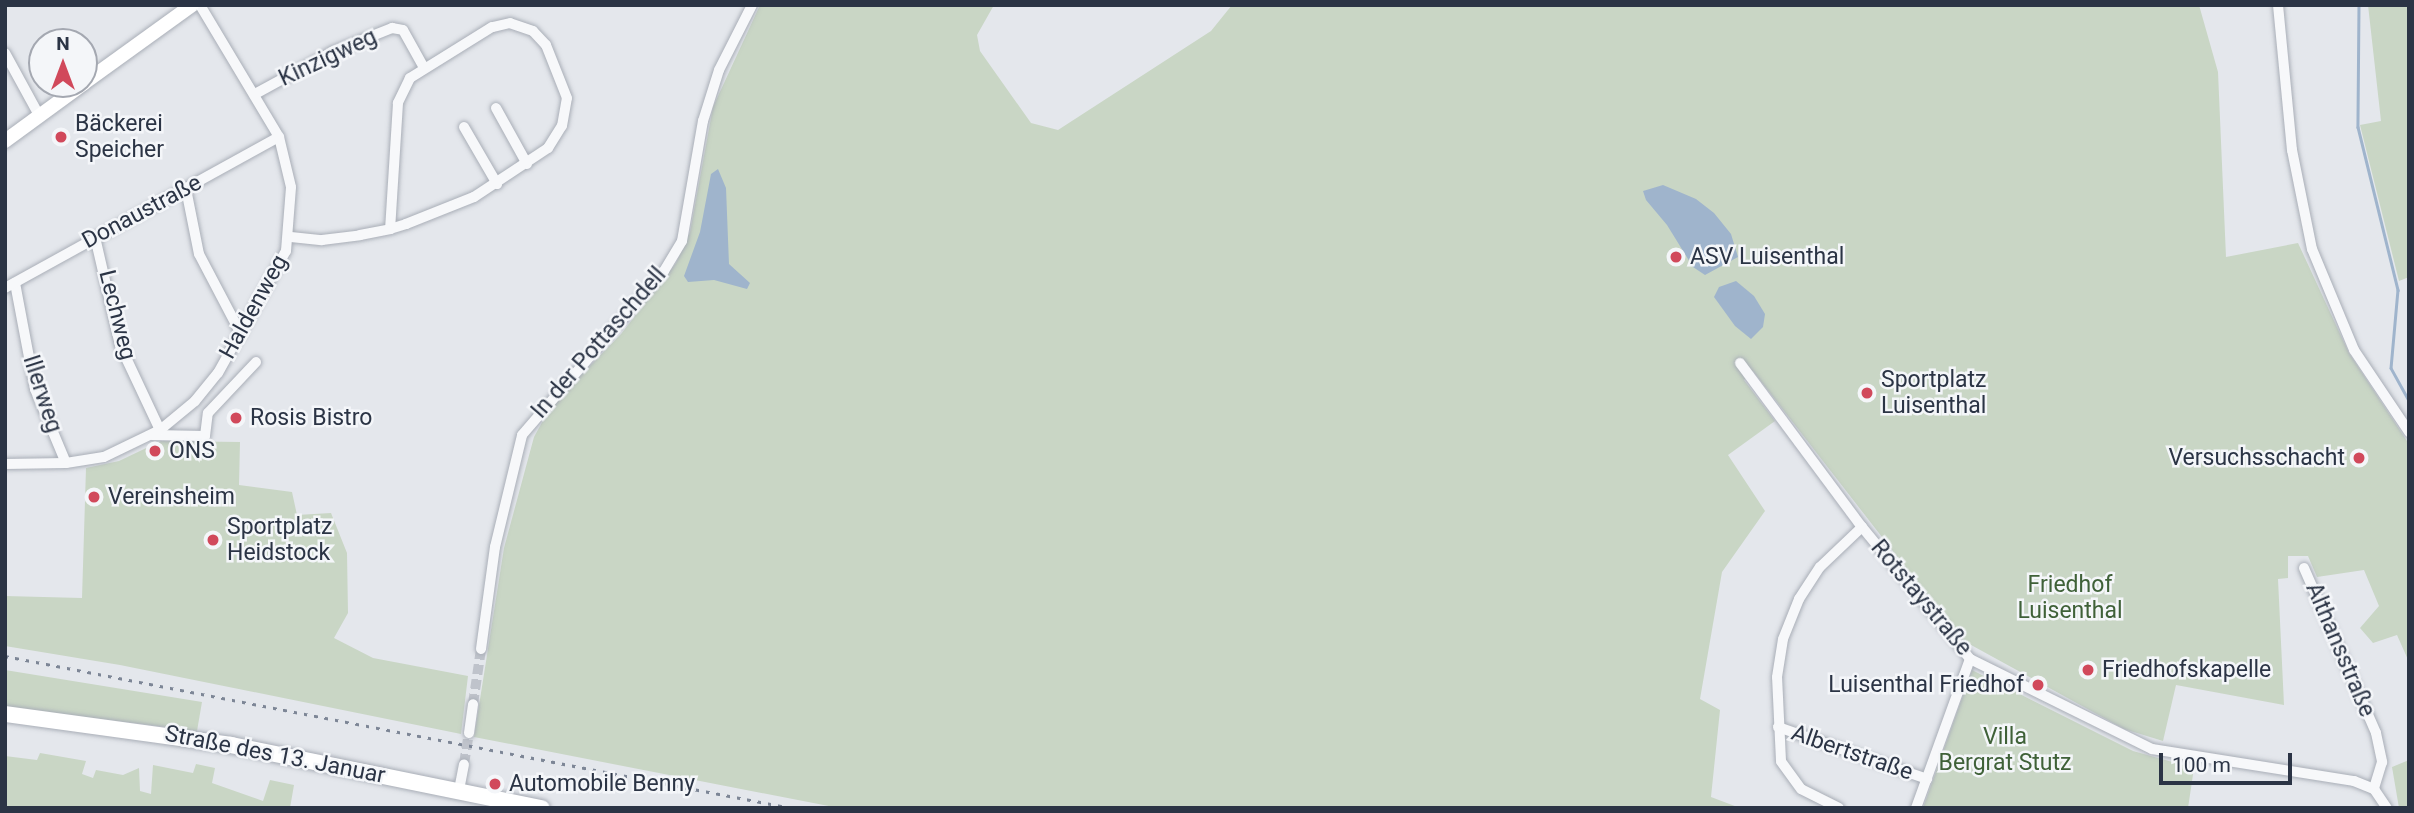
<!DOCTYPE html>
<meta charset="utf-8">
<style>
body{margin:0}
#map{position:relative;width:2414px;height:813px;overflow:hidden;background:#e4e7ec;font-family:Roboto,sans-serif}
div>[style]{position:absolute}
[style*='--x']{left:calc(var(--x)*1px);top:calc(var(--y)*1px);width:calc(var(--w)*1px);rotate:calc(var(--a)*1deg)}
.green>*{inset:0;background:#c9d6c5}
.water>*{inset:0;background:#9fb4cc}
.stream>*{height:2.5px;margin:-1.25px;padding:0 1.25px;transform-origin:1.25px;border-radius:1.25px;background:#9fb4cc}
.street-tunnel>*{height:10px;margin-top:-5px;transform-origin:0;background:repeating-linear-gradient(90deg,#bfc3cb 0 10px,transparent 0 15px)}
.roads{filter:drop-shadow(0 0 2px #a9aeb7) drop-shadow(0 0 2px #a9aeb7)}
.street>*{height:10px;margin:-5px;padding:0 5px;transform-origin:5px;border-radius:5px;background:#f7f8fa}
.secondary>*{height:14px;margin:-7px;padding:0 7px;transform-origin:7px;border-radius:7px;background:#fff}
.primary>*{height:16px;margin:-8px;padding:0 8px;transform-origin:8px;border-radius:8px;background:#fff}
.rail>*{height:2.5px;margin-top:-1.25px;transform-origin:0;background:repeating-linear-gradient(90deg,#7d8696 0 3.5px,transparent 0 10.5px)}
.dots>*{width:19px;height:19px;translate:-50% -50%;box-sizing:border-box;border:4px solid #f4f6f9;border-radius:50%}
span{translate:-50% -50%;white-space:nowrap;text-align:center;line-height:1.15;-webkit-text-stroke:5px #f4f6f9;paint-order:stroke}
.street-label{font-size:23px;color:#2b3445}
.poi-label{font-size:23px;color:#2b3445}
.left{translate:0 -50%;text-align:left}
.right{translate:-100% -50%;text-align:right}
.park-label{font-size:23px;color:#3f6138}
.frame{position:absolute;inset:0;border:7px solid #2b3445;pointer-events:none}
.north{position:absolute;left:28px;top:28px;width:70px;height:70px;box-sizing:border-box;background:#f4f6f9;border:2px solid #a4a8b1;border-radius:50%;rotate:0deg;font-size:19px;font-weight:700;line-height:28px;text-align:center;color:#2b3445}
.north::after{content:'';display:block;margin:auto;width:24px;height:32px;background:#d1495b;clip-path:polygon(50% 0,100% 100%,50% 72%,0 100%)}
.scale{position:absolute;left:2159px;top:753px;width:133px;height:32px;box-sizing:border-box;border:4px solid #2b3445;border-top:0;padding-left:9px;font-size:21px;line-height:24px;white-space:nowrap;color:#2b3445;-webkit-text-stroke:5px #f4f6f9;paint-order:stroke}
</style>
<div id="map">
<div class="green">
<i style="clip-path:polygon(760px 5px,994px 5px,977px 35px,980px 51px,1031px 123px,1058px 130px,1211px 31px,1232px 5px,2199px 5px,2218px 72px,2226px 257px,2298px 243px,2349px 353px,2409px 444px,2409px 662px,2397px 635px,2373px 643px,2360px 628px,2379px 606px,2364px 570px,2317px 577px,2308px 556px,2288px 556px,2288px 578px,2278px 579px,2284px 705px,2176px 685px,2163px 741px,2124px 729px,1962px 640px,1753px 371px,1744px 380px,1775px 421px,1728px 455px,1765px 511px,1722px 572px,1700px 699px,1720px 710px,1711px 797px,1740px 808px,839px 808px,474px 737px,504px 548px,534px 437px,551px 406px,621px 334px,676px 263px,690px 232px,713px 107px)"></i>
<i style="clip-path:polygon(2368px 5px,2409px 5px,2409px 277px,2399px 281px,2360px 125px,2381px 121px)"></i>
<i style="clip-path:polygon(161px 441px,240px 442px,239px 485px,292px 492px,297px 515px,331px 513px,347px 553px,348px 613px,334px 638px,373px 658px,468px 676px,461px 734px,120px 665px,5px 646px,5px 596px,82px 598px,86px 468px,119px 461px)"></i>
<i style="clip-path:polygon(5px 670px,202px 702px,197px 731px,5px 707px)"></i>
<i style="clip-path:polygon(1972px 670px,2133px 751px,2194px 768px,2188px 808px,1923px 808px)"></i>
<i style="clip-path:polygon(40px 753px,86px 761px,82px 774px,93px 778px,96px 770px,123px 775px,139px 768px,140px 791px,151px 794px,153px 765px,193px 773px,196px 764px,215px 768px,212px 783px,263px 801px,270px 780px,294px 785px,290px 808px,5px 808px,5px 756px,37px 760px)"></i>
<i style="clip-path:polygon(2409px 760px,2409px 808px,2399px 808px,2392px 767px)"></i>
</div>
<div class="water">
<i style="clip-path:polygon(718px 169px,726px 188px,729px 264px,750px 283px,747px 289px,714px 280px,688px 282px,684px 276px,700px 232px,711px 174px)"></i>
<i style="clip-path:polygon(1663px 185px,1696px 199px,1714px 213px,1731px 234px,1738px 257px,1705px 275px,1693px 267px,1667px 225px,1646px 200px,1643px 191px)"></i>
<i style="clip-path:polygon(1736px 281px,1754px 296px,1765px 314px,1763px 327px,1751px 339px,1735px 326px,1714px 297px,1719px 287px)"></i>
</div>
<div class="stream">
<i style="--x:2359;--y:5;--w:122;--a:90.5"></i>
<i style="--x:2358;--y:127;--w:168;--a:76.2"></i>
<i style="--x:2398;--y:290;--w:78;--a:95.1"></i>
<i style="--x:2391;--y:368;--w:37;--a:61"></i>
</div>
<div class="street-tunnel">
<i style="--x:473;--y:704;--w:56;--a:-81.7"></i>
<i style="--x:464;--y:764;--w:31;--a:-81"></i>
</div>
<div class="roads">
<div class="street">
<i style="--x:2278;--y:5;--w:146;--a:84.5"></i>
<i style="--x:2292;--y:150;--w:101;--a:78.6"></i>
<i style="--x:2312;--y:249;--w:109;--a:67.4"></i>
<i style="--x:2354;--y:350;--w:99;--a:56.1"></i>
<i style="--x:5;--y:53;--w:73;--a:61.3"></i>
<i style="--x:255;--y:94;--w:88;--a:-28.6"></i>
<i style="--x:332;--y:52;--w:65;--a:-21.8"></i>
<i style="--x:392;--y:28;--w:11;--a:10"></i>
<i style="--x:403;--y:30;--w:41;--a:60.9"></i>
<i style="--x:496;--y:108;--w:64;--a:61"></i>
<i style="--x:464;--y:127;--w:66;--a:59.9"></i>
<i style="--x:186;--y:189;--w:66;--a:78.7"></i>
<i style="--x:199;--y:254;--w:90;--a:62.3"></i>
<i style="--x:95;--y:237;--w:111;--a:77"></i>
<i style="--x:120;--y:345;--w:94;--a:64.8"></i>
<i style="--x:291;--y:237;--w:31;--a:6"></i>
<i style="--x:322;--y:240;--w:38;--a:-7"></i>
<i style="--x:360;--y:235;--w:31;--a:-11"></i>
<i style="--x:390;--y:229;--w:17;--a:-17"></i>
<i style="--x:406;--y:224;--w:73;--a:-21.7"></i>
<i style="--x:474;--y:197;--w:89;--a:-33.5"></i>
<i style="--x:548;--y:148;--w:26;--a:-58"></i>
<i style="--x:562;--y:126;--w:28;--a:-80"></i>
<i style="--x:567;--y:98;--w:57;--a:-111.6"></i>
<i style="--x:546;--y:45;--w:19;--a:-133"></i>
<i style="--x:533;--y:31;--w:24;--a:-161"></i>
<i style="--x:510;--y:23;--w:18;--a:167"></i>
<i style="--x:492;--y:27;--w:97;--a:148.1"></i>
<i style="--x:410;--y:78;--w:28;--a:116"></i>
<i style="--x:398;--y:103;--w:126;--a:93.6"></i>
<i style="--x:15;--y:283;--w:108;--a:79.3"></i>
<i style="--x:35;--y:389;--w:80;--a:67.3"></i>
<i style="--x:5;--y:288;--w:313;--a:-28.9"></i>
<i style="--x:1740;--y:363;--w:204;--a:53.4"></i>
<i style="--x:1862;--y:527;--w:171;--a:50.7"></i>
<i style="--x:1970;--y:659;--w:203;--a:26.3"></i>
<i style="--x:2152;--y:749;--w:205;--a:9"></i>
<i style="--x:2354;--y:781;--w:22;--a:22"></i>
<i style="--x:2374;--y:789;--w:23;--a:56"></i>
<i style="--x:152;--y:435;--w:53;--a:1.1"></i>
<i style="--x:205;--y:436;--w:23;--a:-83"></i>
<i style="--x:208;--y:413;--w:70;--a:-46.7"></i>
<i style="--x:5;--y:464;--w:61;--a:-0.9"></i>
<i style="--x:66;--y:463;--w:38;--a:-9"></i>
<i style="--x:104;--y:457;--w:62;--a:-25.7"></i>
<i style="--x:160;--y:430;--w:45;--a:-39.6"></i>
<i style="--x:195;--y:401;--w:36;--a:-51"></i>
<i style="--x:218;--y:373;--w:140;--a:-60.9"></i>
<i style="--x:286;--y:251;--w:64;--a:-85.5"></i>
<i style="--x:291;--y:187;--w:51;--a:-103.5"></i>
<i style="--x:279;--y:137;--w:154;--a:-120.9"></i>
<i style="--x:2304;--y:568;--w:180;--a:66.4"></i>
<i style="--x:2376;--y:733;--w:30;--a:78"></i>
<i style="--x:2382;--y:762;--w:28;--a:107"></i>
<i style="--x:481;--y:649;--w:103;--a:-82.2"></i>
<i style="--x:495;--y:547;--w:115;--a:-76.4"></i>
<i style="--x:522;--y:435;--w:217;--a:-49.1"></i>
<i style="--x:664;--y:271;--w:35;--a:-59"></i>
<i style="--x:682;--y:241;--w:122;--a:-80.1"></i>
<i style="--x:703;--y:121;--w:53;--a:-72.6"></i>
<i style="--x:719;--y:70;--w:73;--a:-63.1"></i>
<i style="--x:1778;--y:727;--w:158;--a:19.2"></i>
<i style="--x:469;--y:733;--w:29;--a:-82"></i>
<i style="--x:459;--y:790;--w:26;--a:-79"></i>
<i style="--x:1839;--y:808;--w:42;--a:-153.4"></i>
<i style="--x:1801;--y:789;--w:34;--a:-126"></i>
<i style="--x:1781;--y:761;--w:84;--a:-92.7"></i>
<i style="--x:1777;--y:677;--w:38;--a:-81"></i>
<i style="--x:1783;--y:639;--w:43;--a:-68.2"></i>
<i style="--x:1799;--y:599;--w:38;--a:-57"></i>
<i style="--x:1820;--y:567;--w:58;--a:-43.6"></i>
<i style="--x:1916;--y:808;--w:158;--a:-70.1"></i>
</div>
<div class="secondary">
<i style="--x:84;--y:83;--w:133;--a:-35.8"></i>
<i style="--x:5;--y:141;--w:97;--a:-36.2"></i>
</div>
<div class="primary">
<i style="--x:5;--y:714;--w:228;--a:7.8"></i>
<i style="--x:231;--y:745;--w:317;--a:11.5"></i>
</div>
</div>
<div class="rail">
<i style="--x:5;--y:656;--w:801;--a:10.94"></i>
</div>
<div class="dots">
<i style="left:61px;top:137px;background:#d1495b"></i>
<i style="left:1676px;top:257px;background:#d1495b"></i>
<i style="left:1867px;top:393px;background:#d1495b"></i>
<i style="left:236px;top:418px;background:#d1495b"></i>
<i style="left:155px;top:451px;background:#d1495b"></i>
<i style="left:2359px;top:458px;background:#d1495b"></i>
<i style="left:94px;top:497px;background:#d1495b"></i>
<i style="left:213px;top:540px;background:#d1495b"></i>
<i style="left:2088px;top:670px;background:#d1495b"></i>
<i style="left:2038px;top:685px;background:#d1495b"></i>
<i style="left:495px;top:784px;background:#d1495b"></i>
</div>
<div class="street-label">
<span style="left:328px;top:58px;rotate:-25deg">Kinzigweg</span>
<span style="left:142px;top:212px;rotate:-28deg">Donaustraße</span>
<span style="left:254px;top:307px;rotate:-61deg">Haldenweg</span>
<span style="left:117px;top:315px;rotate:76deg">Lechweg</span>
<span style="left:599px;top:343px;rotate:-49deg">In der Pottaschdell</span>
<span style="left:42px;top:394px;rotate:72deg">Illerweg</span>
<span style="left:1921px;top:598px;rotate:50deg">Rotstaystraße</span>
<span style="left:2340px;top:650px;rotate:67deg">Althansstraße</span>
<span style="left:1852px;top:753px;rotate:19deg">Albertstraße</span>
<span style="left:275px;top:755px;rotate:11deg">Straße des 13. Januar</span>
</div>
<div class="poi-label">
<span class="left" style="left:75px;top:137px">Bäckerei<br>Speicher</span>
<span class="left" style="left:1690px;top:257px">ASV Luisenthal</span>
<span class="left" style="left:1881px;top:393px">Sportplatz<br>Luisenthal</span>
<span class="left" style="left:250px;top:418px">Rosis Bistro</span>
<span class="left" style="left:169px;top:451px">ONS</span>
<span class="right" style="left:2345px;top:458px">Versuchsschacht</span>
<span class="left" style="left:108px;top:497px">Vereinsheim</span>
<span class="left" style="left:227px;top:540px">Sportplatz<br>Heidstock</span>
<span class="left" style="left:2102px;top:670px">Friedhofskapelle</span>
<span class="right" style="left:2024px;top:685px">Luisenthal Friedhof</span>
<span class="left" style="left:509px;top:784px">Automobile Benny</span>
</div>
<div class="park-label">
<span style="left:2070px;top:598px">Friedhof<br>Luisenthal</span>
<span style="left:2005px;top:750px">Villa<br>Bergrat Stutz</span>
</div>
<div class="frame"></div>
<div class="north">N</div>
<div class="scale">100 m</div>
</div>
